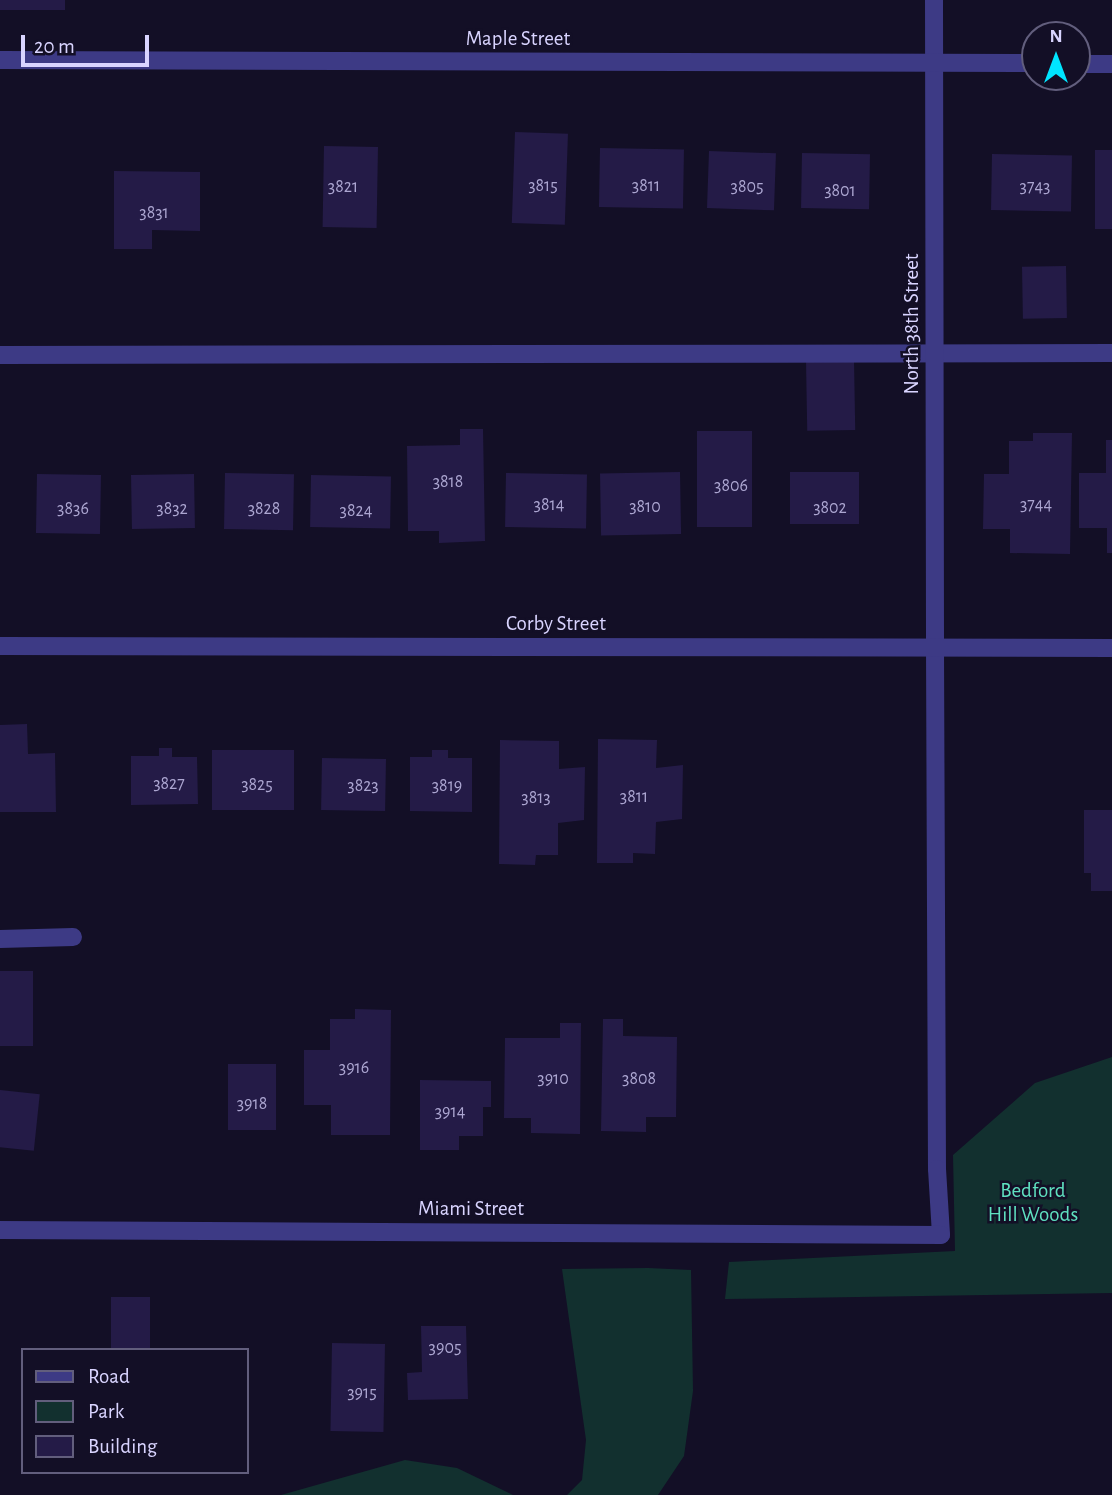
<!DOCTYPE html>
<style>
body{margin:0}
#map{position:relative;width:1112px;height:1495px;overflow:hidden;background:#130f26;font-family:"Alegreya Sans",sans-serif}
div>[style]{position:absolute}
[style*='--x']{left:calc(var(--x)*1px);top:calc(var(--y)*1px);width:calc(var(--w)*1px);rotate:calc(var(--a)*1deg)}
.green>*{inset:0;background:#12302f}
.building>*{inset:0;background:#241b47;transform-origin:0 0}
.lane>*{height:18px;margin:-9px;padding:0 9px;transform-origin:9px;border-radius:9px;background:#3d3a85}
.street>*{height:18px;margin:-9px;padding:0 9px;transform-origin:9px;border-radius:9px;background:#3d3a85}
span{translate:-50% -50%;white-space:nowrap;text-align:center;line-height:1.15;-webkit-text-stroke:5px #130f26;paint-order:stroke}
.number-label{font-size:18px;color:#aca6d1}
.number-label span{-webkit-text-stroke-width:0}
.street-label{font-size:21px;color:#d9d4ff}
.park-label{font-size:21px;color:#5fe0c0}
.legend{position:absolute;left:21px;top:1348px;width:228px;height:126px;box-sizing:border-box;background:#130f26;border:2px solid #625e7d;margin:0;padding:9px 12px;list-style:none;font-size:21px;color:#d9d4ff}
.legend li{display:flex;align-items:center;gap:14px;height:35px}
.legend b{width:35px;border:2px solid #625e7d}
.north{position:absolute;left:1021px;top:21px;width:70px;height:70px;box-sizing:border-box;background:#130f26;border:2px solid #625e7d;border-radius:50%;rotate:0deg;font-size:19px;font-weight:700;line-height:28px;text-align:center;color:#d9d4ff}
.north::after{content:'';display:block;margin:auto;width:24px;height:32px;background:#00e5ff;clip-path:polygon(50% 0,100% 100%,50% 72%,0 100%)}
.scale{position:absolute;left:21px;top:35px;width:128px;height:32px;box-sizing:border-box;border:4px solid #d9d4ff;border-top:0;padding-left:9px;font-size:21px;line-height:24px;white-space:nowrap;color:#d9d4ff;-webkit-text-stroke:5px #130f26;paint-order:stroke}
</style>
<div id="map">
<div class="green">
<i style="clip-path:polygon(1112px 1057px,1112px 1293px,725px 1299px,729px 1262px,955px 1251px,953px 1155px,1035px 1083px)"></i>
<i style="clip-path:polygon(648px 1268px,691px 1270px,693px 1391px,684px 1456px,658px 1495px,567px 1495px,582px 1480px,586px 1440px,562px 1269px)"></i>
<i style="clip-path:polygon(405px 1460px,457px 1468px,513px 1495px,281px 1495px)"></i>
</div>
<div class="building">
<i style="left:0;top:0;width:65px;height:10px"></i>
<i style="left:515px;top:132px;width:53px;height:91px;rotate:2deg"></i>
<i style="left:324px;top:146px;width:54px;height:81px;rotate:1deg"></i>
<i style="left:600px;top:148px;width:84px;height:59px;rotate:1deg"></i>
<i style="left:1095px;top:150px;width:17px;height:79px"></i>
<i style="left:709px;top:151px;width:67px;height:57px;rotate:2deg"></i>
<i style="left:802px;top:153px;width:68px;height:55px;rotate:1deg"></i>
<i style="left:992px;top:154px;width:80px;height:56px;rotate:1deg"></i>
<i style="clip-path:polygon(114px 171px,200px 172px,200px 231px,152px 230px,152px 249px,114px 249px)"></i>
<i style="left:1066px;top:266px;width:52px;height:44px;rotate:89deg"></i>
<i style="left:854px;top:360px;width:70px;height:48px;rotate:89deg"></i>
<i style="clip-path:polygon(460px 429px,483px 429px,485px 541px,439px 543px,439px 531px,408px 531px,407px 446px,460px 445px)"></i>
<i style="left:697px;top:431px;width:55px;height:96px"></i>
<i style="clip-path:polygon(1033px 433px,1072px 433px,1070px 554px,1010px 553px,1010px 529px,983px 529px,984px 474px,1009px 474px,1009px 441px,1033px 441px)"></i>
<i style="clip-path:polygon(1106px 440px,1112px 440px,1112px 553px,1107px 553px,1107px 528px,1079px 528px,1079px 473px,1106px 473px)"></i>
<i style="left:680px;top:472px;width:62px;height:80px;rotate:89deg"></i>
<i style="left:790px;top:472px;width:69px;height:52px"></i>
<i style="left:225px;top:473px;width:69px;height:56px;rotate:1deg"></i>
<i style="left:506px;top:473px;width:81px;height:54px;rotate:1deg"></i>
<i style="left:37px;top:474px;width:64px;height:59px;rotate:1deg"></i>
<i style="left:194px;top:474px;width:54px;height:63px;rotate:89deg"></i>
<i style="left:311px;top:475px;width:80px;height:52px;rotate:1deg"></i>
<i style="clip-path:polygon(27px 724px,28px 754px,55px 753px,56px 812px,0 812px,0 725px)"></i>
<i style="clip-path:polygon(598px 739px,657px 740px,656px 768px,683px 765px,682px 819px,656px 822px,655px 854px,633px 853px,633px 863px,597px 863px)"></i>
<i style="clip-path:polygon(500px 740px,559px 741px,559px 769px,585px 767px,584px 820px,558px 823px,558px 855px,536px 855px,535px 865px,499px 864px)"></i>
<i style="clip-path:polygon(159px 748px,172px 748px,172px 757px,197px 757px,198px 804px,131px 805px,131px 756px,159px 756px)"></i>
<i style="left:212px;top:750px;width:82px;height:60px"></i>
<i style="clip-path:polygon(432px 750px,448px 750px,448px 758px,472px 758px,472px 812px,410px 811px,410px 757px,432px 757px)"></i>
<i style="left:322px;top:758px;width:64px;height:52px;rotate:1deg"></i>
<i style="clip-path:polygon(1084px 810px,1112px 810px,1112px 891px,1091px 891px,1091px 873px,1084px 873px)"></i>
<i style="left:0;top:971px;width:33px;height:75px"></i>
<i style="clip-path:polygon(355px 1009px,391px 1010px,390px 1135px,331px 1135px,331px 1105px,304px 1105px,304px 1050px,330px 1050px,330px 1019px,355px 1019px)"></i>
<i style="clip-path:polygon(603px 1019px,623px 1019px,623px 1036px,677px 1037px,676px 1117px,646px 1117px,646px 1132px,601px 1131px)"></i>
<i style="clip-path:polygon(560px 1023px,581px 1023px,580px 1134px,531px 1133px,531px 1118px,504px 1118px,505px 1038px,560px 1038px)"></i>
<i style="left:228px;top:1064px;width:48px;height:66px"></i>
<i style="clip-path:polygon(420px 1080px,491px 1081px,491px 1107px,483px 1107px,483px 1136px,459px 1136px,459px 1150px,420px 1150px)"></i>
<i style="left:0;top:1090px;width:40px;height:57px;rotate:6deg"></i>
<i style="left:111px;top:1297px;width:39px;height:53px"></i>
<i style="clip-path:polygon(421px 1326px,466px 1326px,468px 1399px,408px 1400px,407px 1373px,422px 1372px)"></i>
<i style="left:332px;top:1343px;width:53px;height:88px;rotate:1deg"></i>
</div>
<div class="lane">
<i style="--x:0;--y:355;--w:1112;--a:-0.1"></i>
<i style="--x:935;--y:648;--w:521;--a:89.78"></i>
<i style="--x:937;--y:1169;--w:66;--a:86.5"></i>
<i style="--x:0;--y:939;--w:73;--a:-1.6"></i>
</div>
<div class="street">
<i style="--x:934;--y:0;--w:648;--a:89.91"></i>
<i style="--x:0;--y:60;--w:1035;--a:0.17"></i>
<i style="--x:1077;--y:64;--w:35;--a:0"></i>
<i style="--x:0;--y:646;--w:1112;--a:0.1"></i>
<i style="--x:0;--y:1230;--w:941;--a:0.3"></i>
</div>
<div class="number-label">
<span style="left:543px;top:186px">3815</span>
<span style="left:646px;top:186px">3811</span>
<span style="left:343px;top:187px">3821</span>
<span style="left:747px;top:187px">3805</span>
<span style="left:1035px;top:187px">3743</span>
<span style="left:840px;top:191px">3801</span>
<span style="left:154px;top:213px">3831</span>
<span style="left:448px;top:482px">3818</span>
<span style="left:731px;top:486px">3806</span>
<span style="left:549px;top:505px">3814</span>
<span style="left:1036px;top:505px">3744</span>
<span style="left:645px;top:507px">3810</span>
<span style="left:830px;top:508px">3802</span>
<span style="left:73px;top:509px">3836</span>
<span style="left:172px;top:509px">3832</span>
<span style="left:264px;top:509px">3828</span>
<span style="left:356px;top:511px">3824</span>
<span style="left:169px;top:784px">3827</span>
<span style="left:257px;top:785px">3825</span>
<span style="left:363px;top:786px">3823</span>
<span style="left:447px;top:786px">3819</span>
<span style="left:634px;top:797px">3811</span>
<span style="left:536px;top:798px">3813</span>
<span style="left:354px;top:1068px">3916</span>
<span style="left:553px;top:1079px">3910</span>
<span style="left:639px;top:1079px">3808</span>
<span style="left:252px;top:1104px">3918</span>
<span style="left:450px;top:1112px">3914</span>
<span style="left:445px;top:1348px">3905</span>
<span style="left:362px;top:1393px">3915</span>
</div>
<div class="street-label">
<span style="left:518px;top:39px">Maple Street</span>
<span style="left:912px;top:324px;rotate:-90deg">North 38th Street</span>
<span style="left:556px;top:624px">Corby Street</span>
<span style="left:471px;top:1209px">Miami Street</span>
</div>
<div class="park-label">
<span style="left:1033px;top:1203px">Bedford<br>Hill Woods</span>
</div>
<ul class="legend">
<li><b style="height:9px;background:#3d3a85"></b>Road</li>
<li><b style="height:19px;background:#12302f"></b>Park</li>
<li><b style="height:19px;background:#241b47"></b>Building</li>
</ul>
<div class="north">N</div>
<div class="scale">20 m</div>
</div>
